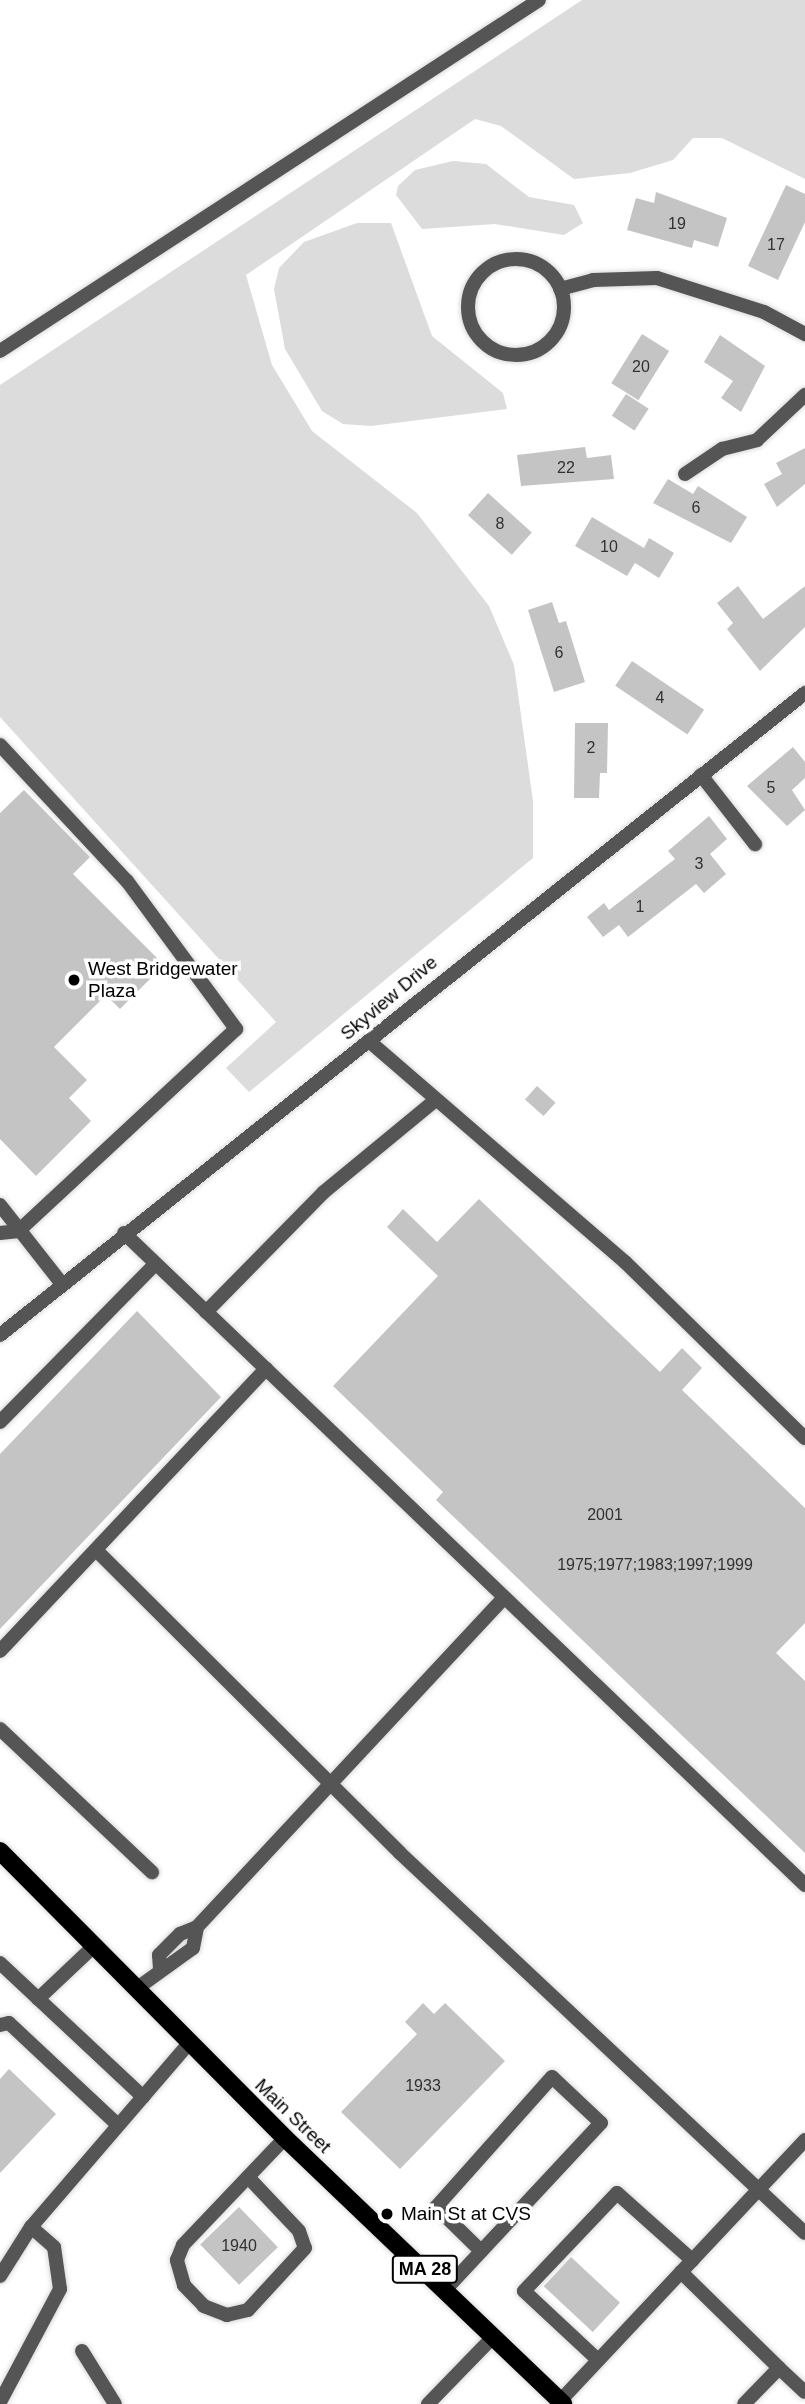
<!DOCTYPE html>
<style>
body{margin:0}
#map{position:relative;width:805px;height:2404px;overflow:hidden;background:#fff;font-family:Helvetica,sans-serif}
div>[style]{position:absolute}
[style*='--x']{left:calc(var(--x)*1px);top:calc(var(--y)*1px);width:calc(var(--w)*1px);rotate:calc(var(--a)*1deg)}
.green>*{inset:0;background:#dcdcdc}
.building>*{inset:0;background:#c4c4c4;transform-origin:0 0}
.roads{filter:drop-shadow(0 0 2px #dbdbdb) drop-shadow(0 0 2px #dbdbdb)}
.service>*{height:14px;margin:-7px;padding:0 7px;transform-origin:7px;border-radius:7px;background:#555}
.minor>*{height:14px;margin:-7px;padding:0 7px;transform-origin:7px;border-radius:7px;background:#555}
.minor>.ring{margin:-7px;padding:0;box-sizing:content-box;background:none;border:14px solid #555;border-radius:50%}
.primary>*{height:18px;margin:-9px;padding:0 9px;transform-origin:9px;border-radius:9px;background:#000}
.dots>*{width:19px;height:19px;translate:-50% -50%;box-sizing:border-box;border:4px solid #fff;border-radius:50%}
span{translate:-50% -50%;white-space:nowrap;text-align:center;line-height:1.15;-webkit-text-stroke:7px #fff;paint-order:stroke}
.number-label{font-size:16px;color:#313131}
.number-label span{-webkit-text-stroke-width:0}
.shield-label span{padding:2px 5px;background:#fff;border:2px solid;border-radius:5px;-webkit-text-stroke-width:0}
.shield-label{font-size:18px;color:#000;font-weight:700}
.poi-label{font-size:19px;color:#000}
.left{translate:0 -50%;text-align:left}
.street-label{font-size:19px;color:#000}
</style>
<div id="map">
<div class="green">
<i style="clip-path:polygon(582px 0,805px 0,805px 179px,722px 138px,693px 138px,673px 160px,630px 173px,574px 179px,501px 126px,475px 119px,246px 275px,272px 365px,312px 431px,417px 513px,489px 606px,514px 665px,533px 801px,533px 858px,249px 1092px,226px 1068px,276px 1022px,0 717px,0 385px)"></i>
<i style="clip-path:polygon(453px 161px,486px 164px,529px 197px,574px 205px,583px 223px,564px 235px,495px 224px,422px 229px,396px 195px,398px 186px,415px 170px)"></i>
<i style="clip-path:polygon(357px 223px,391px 223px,432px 336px,503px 393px,507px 409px,371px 426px,343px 424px,322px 411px,285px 349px,274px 289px,279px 268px,304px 242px)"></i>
</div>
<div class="building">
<i style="clip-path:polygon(786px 185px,805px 194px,805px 222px,778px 280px,748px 266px)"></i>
<i style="clip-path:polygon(656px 192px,727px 218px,718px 247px,694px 240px,692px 248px,627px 230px,636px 198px,654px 203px)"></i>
<i style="left:642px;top:334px;width:32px;height:58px;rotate:32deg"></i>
<i style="clip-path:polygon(720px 335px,765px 366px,741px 412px,721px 398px,733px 381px,704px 362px)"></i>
<i style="left:626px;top:394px;width:27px;height:26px;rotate:33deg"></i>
<i style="clip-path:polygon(585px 447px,587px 458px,611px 455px,614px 479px,521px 486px,517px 455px)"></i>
<i style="clip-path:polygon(805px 448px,805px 484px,777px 507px,764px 484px,782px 474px,776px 463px)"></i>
<i style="clip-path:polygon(668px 479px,693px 494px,698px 486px,747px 517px,731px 543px,653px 503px)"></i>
<i style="left:488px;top:493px;width:59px;height:30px;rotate:42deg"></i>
<i style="clip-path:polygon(592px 517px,644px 548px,649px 538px,674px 553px,659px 578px,635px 563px,641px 553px,627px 576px,575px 546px)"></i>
<i style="clip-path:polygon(738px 586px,763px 619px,805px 586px,805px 627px,760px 671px,727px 629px,733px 623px,717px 603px)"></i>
<i style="clip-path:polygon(552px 602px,559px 623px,566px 621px,585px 682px,554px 692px,528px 610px)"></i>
<i style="left:632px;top:661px;width:87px;height:30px;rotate:34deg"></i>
<i style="clip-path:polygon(575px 723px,608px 723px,607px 773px,600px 773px,599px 798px,574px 798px)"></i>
<i style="clip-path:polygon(793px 747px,805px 762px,805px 778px,792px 790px,805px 810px,787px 826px,747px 786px)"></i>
<i style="clip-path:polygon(24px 790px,90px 857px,73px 874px,164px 965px,120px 1009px,106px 995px,54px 1047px,87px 1080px,69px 1098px,91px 1121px,36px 1176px,0 1139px,0 813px)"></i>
<i style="clip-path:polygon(709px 816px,727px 839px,710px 854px,726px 874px,704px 893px,696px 884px,628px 937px,619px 925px,603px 937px,587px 917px,604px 903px,609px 910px,675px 859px,668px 851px)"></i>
<i style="left:537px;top:1086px;width:25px;height:18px;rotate:42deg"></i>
<i style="clip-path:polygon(479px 1199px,660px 1372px,682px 1348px,702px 1368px,682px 1390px,805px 1508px,805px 1623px,776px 1653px,805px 1681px,805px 1853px,436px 1500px,443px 1492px,333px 1386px,438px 1276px,387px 1227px,403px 1209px,437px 1242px)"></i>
<i style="clip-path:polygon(137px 1311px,221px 1397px,0 1629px,0 1454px)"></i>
<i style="clip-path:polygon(423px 2003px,434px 2014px,445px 2003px,505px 2061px,400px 2169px,341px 2112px,417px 2034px,405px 2022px)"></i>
<i style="clip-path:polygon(9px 2069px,56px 2114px,0 2173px,0 2079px)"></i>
<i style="left:239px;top:2207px;width:56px;height:54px;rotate:46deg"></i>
<i style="left:571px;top:2257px;width:67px;height:40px;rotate:43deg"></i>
</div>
<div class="roads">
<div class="service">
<i style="--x:0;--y:351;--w:643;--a:-33.07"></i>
<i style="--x:685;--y:474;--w:45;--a:-34"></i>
<i style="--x:722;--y:449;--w:36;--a:-14"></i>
<i style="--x:757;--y:440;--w:66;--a:-43.2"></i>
<i style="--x:0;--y:745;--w:186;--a:47"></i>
<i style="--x:127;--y:881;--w:184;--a:53.6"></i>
<i style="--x:236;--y:1029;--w:296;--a:137.1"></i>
<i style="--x:19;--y:1231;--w:19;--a:174"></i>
<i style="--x:701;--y:775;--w:88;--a:52"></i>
<i style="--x:369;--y:1041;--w:338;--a:40.8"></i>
<i style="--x:625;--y:1262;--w:252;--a:44.4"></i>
<i style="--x:0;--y:1205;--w:100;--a:51.9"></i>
<i style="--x:124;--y:1233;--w:943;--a:43.75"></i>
<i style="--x:206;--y:1312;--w:168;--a:-45.5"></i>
<i style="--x:324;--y:1192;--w:141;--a:-39.5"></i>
<i style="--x:0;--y:1422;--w:221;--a:-45.5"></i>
<i style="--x:96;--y:1550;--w:429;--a:44.9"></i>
<i style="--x:400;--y:1853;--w:555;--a:43.18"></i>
<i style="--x:0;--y:1651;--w:388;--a:-46.7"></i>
<i style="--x:0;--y:1729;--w:209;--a:43.3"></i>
<i style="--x:0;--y:1963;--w:196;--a:43.1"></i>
<i style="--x:160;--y:1969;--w:14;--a:-94"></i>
<i style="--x:159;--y:1955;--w:30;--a:-45"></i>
<i style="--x:180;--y:1934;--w:18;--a:-22"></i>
<i style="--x:197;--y:1927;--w:450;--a:-47"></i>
<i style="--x:136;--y:1989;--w:70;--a:-35.7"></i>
<i style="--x:193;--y:1948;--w:21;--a:-79"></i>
<i style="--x:38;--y:1999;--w:77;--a:-43.4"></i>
<i style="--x:0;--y:2025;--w:9;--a:-13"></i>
<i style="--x:9;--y:2023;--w:149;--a:43.1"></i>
<i style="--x:248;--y:2177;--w:74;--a:46.6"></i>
<i style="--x:299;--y:2231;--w:18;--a:71"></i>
<i style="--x:305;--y:2248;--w:84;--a:132.6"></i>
<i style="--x:248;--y:2310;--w:22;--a:167"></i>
<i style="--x:227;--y:2315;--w:25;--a:-159"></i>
<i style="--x:204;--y:2306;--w:29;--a:-134"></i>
<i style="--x:184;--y:2285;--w:26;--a:-106"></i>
<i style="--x:177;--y:2260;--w:16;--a:-68"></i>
<i style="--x:183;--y:2245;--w:148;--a:-46.4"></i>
<i style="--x:681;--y:2272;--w:137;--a:44.4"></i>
<i style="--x:779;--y:2368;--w:50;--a:134.2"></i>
<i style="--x:0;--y:2276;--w:58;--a:-57.7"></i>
<i style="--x:31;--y:2227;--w:243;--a:-49.3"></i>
<i style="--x:446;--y:2289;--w:227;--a:-47"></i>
<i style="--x:601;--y:2123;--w:67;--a:-136.8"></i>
<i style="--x:552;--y:2077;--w:174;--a:131.7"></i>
<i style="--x:436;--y:2207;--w:63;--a:44.4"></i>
<i style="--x:82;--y:2351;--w:62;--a:58.1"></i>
<i style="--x:598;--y:2360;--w:101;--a:-137"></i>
<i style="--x:524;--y:2291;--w:135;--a:-46.5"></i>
<i style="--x:617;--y:2193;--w:101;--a:41.8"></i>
<i style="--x:779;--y:2368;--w:35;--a:43"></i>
<i style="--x:560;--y:2401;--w:358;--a:-46.8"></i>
<i style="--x:0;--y:2402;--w:128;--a:-62"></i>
<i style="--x:60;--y:2289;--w:42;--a:-98.1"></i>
<i style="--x:54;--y:2247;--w:30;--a:-139"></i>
<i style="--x:428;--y:2404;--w:95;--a:-45.9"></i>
</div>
<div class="minor">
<i class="ring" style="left:468px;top:259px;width:82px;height:82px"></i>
<i style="--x:560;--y:289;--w:34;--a:-15"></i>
<i style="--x:593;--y:280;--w:64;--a:-1.8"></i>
<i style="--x:657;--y:278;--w:112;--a:17.6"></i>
<i style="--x:764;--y:312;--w:47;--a:28.2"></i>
<i style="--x:0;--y:1335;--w:1030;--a:-38.57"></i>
</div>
<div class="primary">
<i style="--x:0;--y:1851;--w:404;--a:45.2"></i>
<i style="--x:285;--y:2138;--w:385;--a:43.7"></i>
</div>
</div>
<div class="dots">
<i style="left:74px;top:980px;background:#000"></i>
<i style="left:387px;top:2214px;background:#000"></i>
</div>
<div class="number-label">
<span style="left:677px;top:224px">19</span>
<span style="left:776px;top:245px">17</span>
<span style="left:641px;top:367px">20</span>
<span style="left:566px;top:468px">22</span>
<span style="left:696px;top:508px">6</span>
<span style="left:500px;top:524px">8</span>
<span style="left:609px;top:547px">10</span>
<span style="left:559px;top:653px">6</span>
<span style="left:660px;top:698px">4</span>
<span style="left:591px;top:748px">2</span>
<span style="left:771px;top:788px">5</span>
<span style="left:699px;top:864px">3</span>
<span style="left:640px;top:907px">1</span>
<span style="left:605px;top:1515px">2001</span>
<span style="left:655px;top:1565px">1975;1977;1983;1997;1999</span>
<span style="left:423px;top:2086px">1933</span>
<span style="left:239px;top:2246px">1940</span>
</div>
<div class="shield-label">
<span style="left:425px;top:2269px">MA 28</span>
</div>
<div class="poi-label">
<span class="left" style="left:88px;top:980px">West Bridgewater<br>Plaza</span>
<span class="left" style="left:401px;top:2214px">Main St at CVS</span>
</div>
<div class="street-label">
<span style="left:389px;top:998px;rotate:-40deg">Skyview Drive</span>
<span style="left:293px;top:2116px;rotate:44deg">Main Street</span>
</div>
</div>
